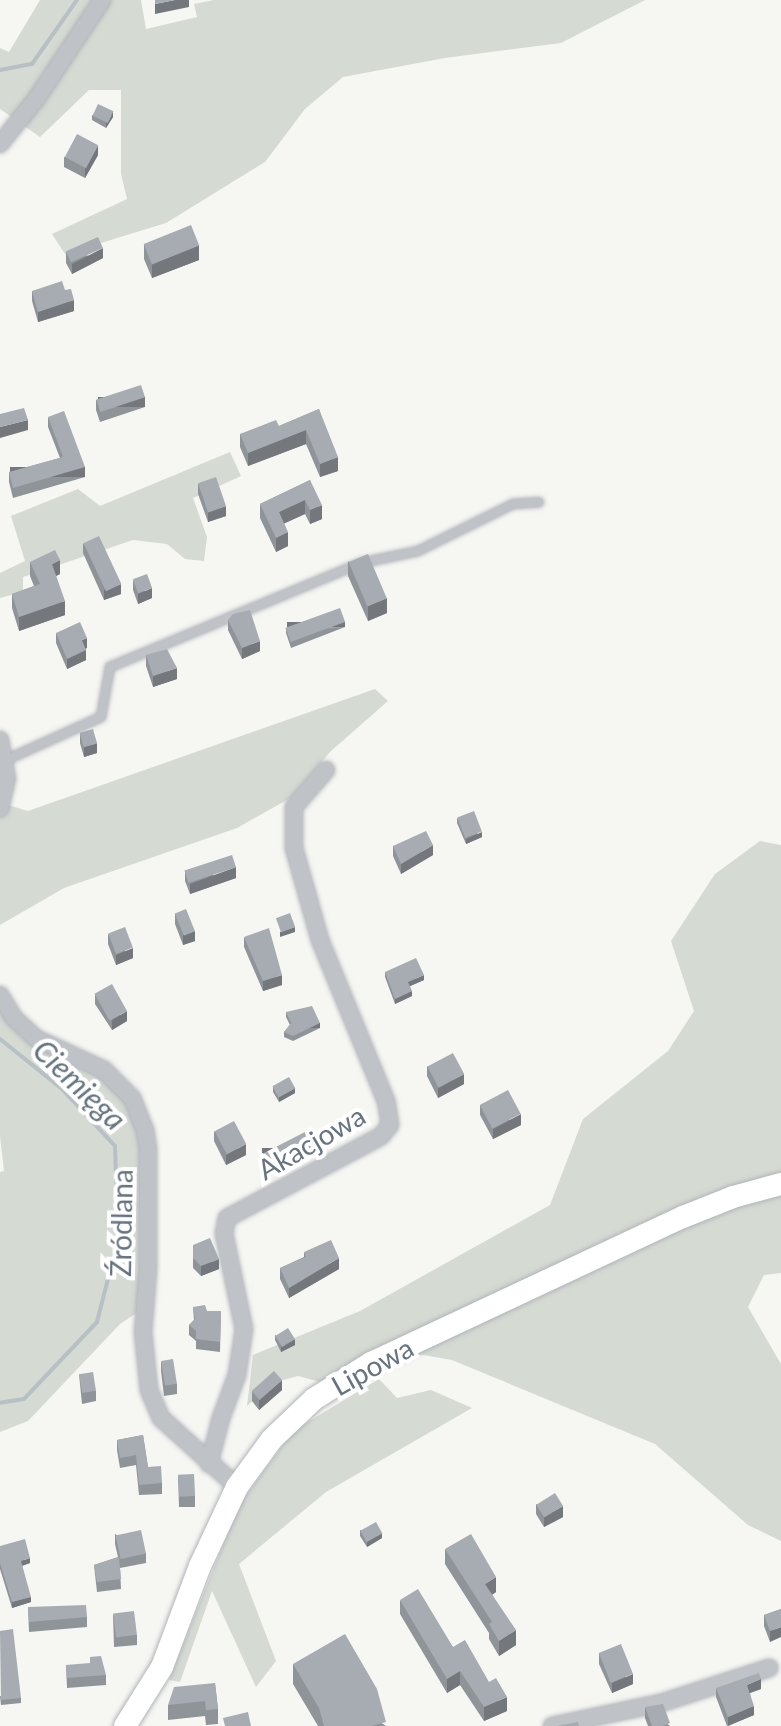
<!DOCTYPE html>
<meta charset="utf-8">
<style>
body{margin:0}
#map{position:relative;width:781px;height:1726px;overflow:hidden;background:#f6f6f3;font-family:Lato,sans-serif}
div>[style]{position:absolute}
[style*='--x']{left:calc(var(--x)*1px);top:calc(var(--y)*1px);width:calc(var(--w)*1px);rotate:calc(var(--a)*1deg)}
.green>*{inset:0;background:#d5dad3}
.stream>*{height:4px;margin:-2px;padding:0 2px;transform-origin:2px;border-radius:2px;background:#b7c0c5}
.roads{filter:drop-shadow(0 0 2px #b0b4b9) drop-shadow(0 0 2px #b0b4b9)}
.lane>*{height:8px;margin:-4px;padding:0 4px;transform-origin:4px;border-radius:4px;background:#bfc2c6}
.street>*{height:16px;margin:-8px;padding:0 8px;transform-origin:8px;border-radius:8px;background:#bfc2c6}
.secondary>*{height:22px;margin:-11px;padding:0 11px;transform-origin:11px;border-radius:11px;background:#fff}
.wall>*{inset:0;background:#8f9499}
.shaded-wall>*{inset:0;background:#74787d;transform-origin:0 0}
.building>*{inset:0;background:#a6acb2;transform-origin:0 0}
span{translate:-50% -50%;white-space:nowrap;text-align:center;line-height:1.15;-webkit-text-stroke:8px #fff;paint-order:stroke}
.street-label{font-size:28px;color:#687381}
.water-label{font-size:30px;color:#64737d;font-style:italic}
</style>
<div id="map">
<div class="green">
<i style="clip-path:polygon(40px 0,141px 0,146px 29px,197px 17px,194px 4px,214px 0,645px 0,561px 43px,445px 58px,343px 77px,305px 109px,265px 162px,166px 223px,65px 254px,52px 234px,127px 199px,121px 174px,121px 90px,89px 90px,40px 137px,0 109px,0 48px,9px 52px)"></i>
<i style="clip-path:polygon(230px 452px,241px 476px,193px 498px,207px 537px,204px 561px,185px 559px,167px 544px,133px 540px,23px 577px,23px 592px,0 598px,0 573px,25px 561px,11px 516px,78px 489px,100px 506px)"></i>
<i style="clip-path:polygon(375px 689px,388px 701px,331px 751px,292px 797px,237px 828px,64px 888px,0 925px,0 740px,1px 803px,28px 811px)"></i>
<i style="clip-path:polygon(760px 841px,781px 845px,781px 1273px,764px 1275px,748px 1307px,781px 1364px,781px 1541px,748px 1525px,655px 1444px,452px 1360px,383px 1348px,320px 1382px,298px 1376px,272px 1383px,247px 1406px,253px 1355px,360px 1311px,550px 1205px,583px 1119px,668px 1051px,694px 1011px,671px 941px,715px 874px)"></i>
<i style="clip-path:polygon(0 995px,13px 1017px,112px 1075px,148px 1150px,144px 1308px,120px 1324px,28px 1421px,0 1432px,0 1172px,4px 1171px,0 1136px)"></i>
<i style="clip-path:polygon(379px 1379px,397px 1398px,431px 1390px,472px 1408px,326px 1492px,239px 1564px,276px 1661px,256px 1687px,212px 1591px,180px 1682px,169px 1680px,239px 1505px,293px 1431px)"></i>
</div>
<div class="stream">
<i style="--x:0;--y:70;--w:33;--a:-11"></i>
<i style="--x:32;--y:64;--w:78;--a:-54.9"></i>
<i style="--x:0;--y:1039;--w:78;--a:38.8"></i>
<i style="--x:61;--y:1088;--w:79;--a:47"></i>
<i style="--x:115;--y:1146;--w:94;--a:88.2"></i>
<i style="--x:118;--y:1240;--w:85;--a:104.4"></i>
<i style="--x:97;--y:1322;--w:106;--a:133.5"></i>
<i style="--x:24;--y:1399;--w:24;--a:171"></i>
</div>
<div class="roads">
<div class="lane">
<i style="--x:6;--y:760;--w:104;--a:-24.4"></i>
<i style="--x:101;--y:717;--w:51;--a:-79.8"></i>
<i style="--x:110;--y:667;--w:272;--a:-22.5"></i>
<i style="--x:361;--y:563;--w:58;--a:-11.9"></i>
<i style="--x:418;--y:551;--w:106;--a:-26.3"></i>
<i style="--x:513;--y:504;--w:26;--a:-4"></i>
</div>
<div class="street">
<i style="--x:0;--y:144;--w:59;--a:-51.2"></i>
<i style="--x:37;--y:98;--w:118;--a:-56.4"></i>
<i style="--x:0;--y:740;--w:39;--a:80"></i>
<i style="--x:7;--y:778;--w:31;--a:103"></i>
<i style="--x:0;--y:995;--w:26;--a:59"></i>
<i style="--x:13;--y:1017;--w:33;--a:43"></i>
<i style="--x:37;--y:1039;--w:74;--a:24.8"></i>
<i style="--x:104;--y:1070;--w:40;--a:45"></i>
<i style="--x:132;--y:1098;--w:35;--a:68"></i>
<i style="--x:145;--y:1130;--w:20;--a:81"></i>
<i style="--x:148;--y:1150;--w:119;--a:90"></i>
<i style="--x:148;--y:1269;--w:63;--a:94.5"></i>
<i style="--x:143;--y:1332;--w:58;--a:84.1"></i>
<i style="--x:149;--y:1390;--w:30;--a:67"></i>
<i style="--x:161;--y:1418;--w:103;--a:42.2"></i>
<i style="--x:209;--y:1464;--w:48;--a:-75.4"></i>
<i style="--x:221;--y:1418;--w:46;--a:-69.6"></i>
<i style="--x:237;--y:1375;--w:47;--a:-81.3"></i>
<i style="--x:244;--y:1329;--w:98;--a:-101.8"></i>
<i style="--x:224;--y:1233;--w:15;--a:-79"></i>
<i style="--x:227;--y:1218;--w:174;--a:-28"></i>
<i style="--x:381;--y:1136;--w:14;--a:-51"></i>
<i style="--x:390;--y:1125;--w:24;--a:-99"></i>
<i style="--x:386;--y:1101;--w:174;--a:-112.3"></i>
<i style="--x:320;--y:940;--w:96;--a:-105.8"></i>
<i style="--x:294;--y:848;--w:41;--a:-90"></i>
<i style="--x:294;--y:807;--w:49;--a:-49.1"></i>
<i style="--x:552;--y:1726;--w:111;--a:-11.9"></i>
<i style="--x:661;--y:1703;--w:114;--a:-18"></i>
</div>
<div class="secondary">
<i style="--x:125;--y:1726;--w:70;--a:-57.9"></i>
<i style="--x:162;--y:1667;--w:108;--a:-69.4"></i>
<i style="--x:200;--y:1566;--w:87;--a:-64.9"></i>
<i style="--x:237;--y:1487;--w:59;--a:-53.9"></i>
<i style="--x:272;--y:1439;--w:58;--a:-43.6"></i>
<i style="--x:314;--y:1399;--w:67;--a:-32.3"></i>
<i style="--x:371;--y:1363;--w:344;--a:-25.1"></i>
<i style="--x:683;--y:1217;--w:54;--a:-21.8"></i>
<i style="--x:733;--y:1197;--w:50;--a:-15.2"></i>
</div>
</div>
<div class="wall">
<i style="clip-path:polygon(92px 115px,113px 117px,106px 128px,92px 120px)"></i>
<i style="clip-path:polygon(98px 155px,85px 178px,64px 167px,64px 157px)"></i>
<i style="clip-path:polygon(144px 244px,199px 260px,152px 278px,144px 259px)"></i>
<i style="clip-path:polygon(66px 252px,103px 258px,72px 274px,66px 263px)"></i>
<i style="clip-path:polygon(65px 290px,74px 311px,38px 322px,32px 301px,32px 291px)"></i>
<i style="clip-path:polygon(96px 400px,145px 407px,100px 422px,96px 410px)"></i>
<i style="clip-path:polygon(319px 409px,338px 471px,320px 477px,306px 444px,248px 466px,240px 447px,240px 434px,279px 426px)"></i>
<i style="clip-path:polygon(48px 417px,85px 477px,13px 498px,9px 482px,9px 472px,60px 458px,48px 427px)"></i>
<i style="clip-path:polygon(310px 480px,322px 519px,310px 524px,305px 514px,284px 523px,288px 546px,276px 552px,260px 518px,260px 504px)"></i>
<i style="clip-path:polygon(198px 483px,226px 516px,208px 522px,198px 494px)"></i>
<i style="clip-path:polygon(83px 543px,121px 594px,104px 600px,83px 553px)"></i>
<i style="clip-path:polygon(348px 561px,387px 613px,368px 621px,348px 576px)"></i>
<i style="clip-path:polygon(30px 562px,60px 574px,56px 576px,65px 615px,19px 631px,12px 608px,12px 594px,34px 586px,30px 576px)"></i>
<i style="clip-path:polygon(133px 580px,152px 598px,138px 604px,133px 590px)"></i>
<i style="clip-path:polygon(228px 620px,260px 651px,242px 659px,228px 630px)"></i>
<i style="clip-path:polygon(345px 627px,291px 648px,286px 633px,286px 628px)"></i>
<i style="clip-path:polygon(56px 633px,87px 648px,86px 648px,86px 660px,67px 669px,56px 643px)"></i>
<i style="clip-path:polygon(146px 655px,177px 679px,153px 687px,146px 666px)"></i>
<i style="clip-path:polygon(80px 733px,97px 753px,84px 757px,80px 743px)"></i>
<i style="clip-path:polygon(457px 818px,482px 837px,466px 844px,457px 823px)"></i>
<i style="clip-path:polygon(393px 846px,433px 855px,401px 874px,393px 856px)"></i>
<i style="clip-path:polygon(185px 871px,236px 878px,190px 894px,185px 881px)"></i>
<i style="clip-path:polygon(175px 913px,195px 941px,183px 945px,175px 924px)"></i>
<i style="clip-path:polygon(108px 934px,133px 958px,116px 965px,108px 944px)"></i>
<i style="clip-path:polygon(244px 937px,282px 985px,263px 991px,244px 947px)"></i>
<i style="clip-path:polygon(385px 972px,424px 980px,410px 986px,412px 996px,395px 1004px,385px 977px)"></i>
<i style="clip-path:polygon(95px 994px,127px 1021px,112px 1030px,95px 1004px)"></i>
<i style="clip-path:polygon(286px 1012px,320px 1028px,293px 1041px,284px 1037px,284px 1032px,290px 1025px,286px 1017px)"></i>
<i style="clip-path:polygon(427px 1066px,464px 1084px,438px 1098px,427px 1076px)"></i>
<i style="clip-path:polygon(273px 1087px,295px 1093px,279px 1102px,273px 1092px)"></i>
<i style="clip-path:polygon(480px 1105px,521px 1125px,493px 1139px,480px 1115px)"></i>
<i style="clip-path:polygon(214px 1131px,246px 1155px,226px 1165px,214px 1141px)"></i>
<i style="clip-path:polygon(313px 1153px,268px 1177px,260px 1161px,260px 1156px)"></i>
<i style="clip-path:polygon(193px 1245px,219px 1269px,201px 1276px,193px 1268px)"></i>
<i style="clip-path:polygon(304px 1252px,339px 1269px,289px 1298px,280px 1279px,280px 1268px,304px 1257px)"></i>
<i style="clip-path:polygon(193px 1307px,207px 1311px,221px 1311px,220px 1352px,196px 1349px,196px 1341px,189px 1335px,189px 1325px,194px 1320px)"></i>
<i style="clip-path:polygon(275px 1335px,295px 1345px,281px 1352px,275px 1340px)"></i>
<i style="clip-path:polygon(161px 1361px,177px 1384px,177px 1394px,164px 1396px,161px 1371px)"></i>
<i style="clip-path:polygon(79px 1374px,96px 1391px,96px 1401px,82px 1404px)"></i>
<i style="clip-path:polygon(282px 1390px,259px 1410px,252px 1401px,252px 1391px)"></i>
<i style="clip-path:polygon(143px 1435px,148px 1467px,162px 1483px,162px 1494px,139px 1495px,136px 1465px,120px 1468px,117px 1450px,117px 1440px)"></i>
<i style="clip-path:polygon(178px 1475px,195px 1496px,195px 1507px,179px 1507px)"></i>
<i style="clip-path:polygon(536px 1504px,563px 1517px,544px 1527px,536px 1514px)"></i>
<i style="clip-path:polygon(360px 1530px,382px 1538px,367px 1547px,360px 1536px)"></i>
<i style="clip-path:polygon(115px 1534px,146px 1553px,146px 1563px,120px 1568px,121px 1589px,97px 1592px,94px 1565px,118px 1557px,115px 1544px)"></i>
<i style="clip-path:polygon(0 1546px,30px 1563px,22px 1566px,31px 1602px,12px 1608px,0 1569px)"></i>
<i style="clip-path:polygon(445px 1549px,496px 1592px,492px 1595px,516px 1645px,499px 1656px,489px 1639px,489px 1633px,445px 1564px)"></i>
<i style="clip-path:polygon(400px 1600px,453px 1647px,507px 1711px,484px 1721px,460px 1685px,447px 1693px,400px 1614px)"></i>
<i style="clip-path:polygon(28px 1607px,87px 1617px,87px 1627px,29px 1632px)"></i>
<i style="clip-path:polygon(781px 1609px,770px 1642px,764px 1626px,764px 1615px)"></i>
<i style="clip-path:polygon(113px 1614px,137px 1635px,137px 1645px,114px 1647px)"></i>
<i style="clip-path:polygon(599px 1653px,633px 1684px,612px 1693px,599px 1664px)"></i>
<i style="clip-path:polygon(293px 1664px,386px 1726px,318px 1726px,293px 1684px)"></i>
<i style="clip-path:polygon(66px 1665px,106px 1675px,106px 1685px,67px 1688px)"></i>
<i style="clip-path:polygon(215px 1683px,218px 1709px,218px 1724px,206px 1725px,205px 1716px,168px 1720px,168px 1705px)"></i>
<i style="clip-path:polygon(716px 1688px,761px 1689px,750px 1693px,754px 1715px,727px 1726px,716px 1697px)"></i>
<i style="clip-path:polygon(0 1696px,21px 1698px,21px 1703px,1px 1705px)"></i>
<i style="clip-path:polygon(645px 1707px,670px 1726px,648px 1726px,645px 1718px)"></i>
</div>
<div class="shaded-wall">
<i style="clip-path:polygon(175px 0,189px 0,189px 7px,155px 14px,155px 4px)"></i>
<i style="clip-path:polygon(113px 111px,113px 117px,106px 128px,106px 123px)"></i>
<i style="clip-path:polygon(98px 145px,98px 155px,85px 178px,85px 168px)"></i>
<i style="clip-path:polygon(199px 245px,199px 260px,152px 278px,152px 263px)"></i>
<i style="clip-path:polygon(103px 248px,103px 258px,72px 274px,72px 264px)"></i>
<i style="clip-path:polygon(74px 300px,74px 311px,38px 322px,38px 312px)"></i>
<i style="left:145px;top:397px;width:10px;height:47px;rotate:90deg"></i>
<i style="clip-path:polygon(28px 420px,28px 430px,0 438px,0 427px)"></i>
<i style="clip-path:polygon(306px 430px,306px 444px,248px 466px,248px 453px)"></i>
<i style="clip-path:polygon(338px 457px,338px 471px,320px 477px,320px 464px)"></i>
<i style="left:85px;top:467px;width:10px;height:75px;rotate:90deg"></i>
<i style="clip-path:polygon(305px 500px,305px 514px,279px 526px,279px 512px)"></i>
<i style="clip-path:polygon(322px 505px,322px 519px,310px 524px,310px 510px)"></i>
<i style="clip-path:polygon(226px 506px,226px 516px,208px 522px,208px 512px)"></i>
<i style="clip-path:polygon(288px 532px,288px 546px,276px 552px,276px 538px)"></i>
<i style="clip-path:polygon(60px 560px,60px 574px,52px 578px,52px 564px)"></i>
<i style="clip-path:polygon(121px 584px,121px 594px,104px 600px,104px 590px)"></i>
<i style="clip-path:polygon(152px 588px,152px 598px,138px 604px,138px 594px)"></i>
<i style="clip-path:polygon(387px 598px,387px 613px,368px 621px,368px 606px)"></i>
<i style="clip-path:polygon(65px 601px,65px 615px,19px 631px,19px 617px)"></i>
<i style="left:345px;top:622px;width:5px;height:58px;rotate:90deg"></i>
<i style="clip-path:polygon(87px 638px,87px 648px,82px 650px,82px 640px)"></i>
<i style="clip-path:polygon(260px 641px,260px 651px,242px 659px,242px 648px)"></i>
<i style="clip-path:polygon(86px 650px,86px 660px,67px 669px,67px 659px)"></i>
<i style="clip-path:polygon(177px 668px,177px 679px,153px 687px,153px 676px)"></i>
<i style="clip-path:polygon(97px 743px,97px 753px,84px 757px,84px 747px)"></i>
<i style="clip-path:polygon(482px 832px,482px 837px,466px 844px,466px 839px)"></i>
<i style="clip-path:polygon(433px 845px,433px 855px,401px 874px,401px 864px)"></i>
<i style="clip-path:polygon(236px 867px,236px 878px,190px 894px,190px 884px)"></i>
<i style="clip-path:polygon(295px 927px,295px 932px,280px 937px,280px 932px)"></i>
<i style="clip-path:polygon(195px 931px,195px 941px,183px 945px,183px 935px)"></i>
<i style="clip-path:polygon(133px 948px,133px 958px,116px 965px,116px 955px)"></i>
<i style="clip-path:polygon(282px 975px,282px 985px,263px 991px,263px 981px)"></i>
<i style="clip-path:polygon(424px 975px,424px 980px,408px 987px,408px 982px)"></i>
<i style="clip-path:polygon(412px 991px,412px 996px,395px 1004px,395px 999px)"></i>
<i style="clip-path:polygon(127px 1011px,127px 1021px,112px 1030px,112px 1020px)"></i>
<i style="left:320px;top:1023px;width:5px;height:30px;rotate:90deg"></i>
<i style="clip-path:polygon(464px 1074px,464px 1084px,438px 1098px,438px 1087px)"></i>
<i style="clip-path:polygon(295px 1088px,295px 1093px,279px 1102px,279px 1097px)"></i>
<i style="clip-path:polygon(521px 1114px,521px 1125px,493px 1139px,493px 1129px)"></i>
<i style="clip-path:polygon(246px 1144px,246px 1155px,226px 1165px,226px 1155px)"></i>
<i style="left:313px;top:1148px;width:5px;height:51px;rotate:90deg"></i>
<i style="clip-path:polygon(339px 1258px,339px 1269px,289px 1298px,289px 1288px)"></i>
<i style="clip-path:polygon(219px 1259px,219px 1269px,201px 1276px,201px 1266px)"></i>
<i style="clip-path:polygon(295px 1339px,295px 1345px,281px 1352px,281px 1347px)"></i>
<i style="clip-path:polygon(282px 1380px,282px 1390px,259px 1410px,259px 1400px)"></i>
<i style="clip-path:polygon(563px 1506px,563px 1517px,544px 1527px,544px 1517px)"></i>
<i style="clip-path:polygon(382px 1533px,382px 1538px,367px 1547px,367px 1542px)"></i>
<i style="clip-path:polygon(30px 1558px,30px 1563px,21px 1566px,21px 1561px)"></i>
<i style="clip-path:polygon(496px 1577px,496px 1592px,485px 1599px,485px 1584px)"></i>
<i style="clip-path:polygon(31px 1597px,31px 1602px,12px 1608px,12px 1602px)"></i>
<i style="clip-path:polygon(781px 1627px,781px 1637px,770px 1642px,770px 1631px)"></i>
<i style="clip-path:polygon(516px 1630px,516px 1645px,499px 1656px,499px 1641px)"></i>
<i style="clip-path:polygon(460px 1671px,460px 1685px,447px 1693px,447px 1679px)"></i>
<i style="clip-path:polygon(633px 1674px,633px 1684px,612px 1693px,612px 1683px)"></i>
<i style="clip-path:polygon(761px 1679px,761px 1689px,747px 1694px,747px 1685px)"></i>
<i style="clip-path:polygon(507px 1697px,507px 1711px,484px 1721px,484px 1707px)"></i>
<i style="clip-path:polygon(754px 1706px,754px 1715px,728px 1726px,728px 1717px)"></i>
</div>
<div class="building">
<i style="clip-path:polygon(155px 0,175px 0,155px 4px)"></i>
<i style="left:98px;top:104px;width:17px;height:13px;rotate:25deg"></i>
<i style="left:77px;top:134px;width:24px;height:26px;rotate:28deg"></i>
<i style="left:191px;top:225px;width:22px;height:51px;rotate:68deg"></i>
<i style="left:98px;top:237px;width:12px;height:35px;rotate:66deg"></i>
<i style="clip-path:polygon(62px 281px,65px 290px,71px 289px,74px 300px,38px 312px,32px 291px)"></i>
<i style="left:141px;top:385px;width:13px;height:47px;rotate:72deg"></i>
<i style="clip-path:polygon(24px 408px,28px 420px,0 427px,0 414px)"></i>
<i style="clip-path:polygon(319px 409px,338px 457px,320px 464px,306px 430px,248px 453px,240px 434px,276px 420px,279px 426px)"></i>
<i style="clip-path:polygon(64px 411px,85px 467px,13px 488px,9px 472px,63px 457px,48px 417px)"></i>
<i style="left:216px;top:477px;width:31px;height:19px;rotate:71deg"></i>
<i style="clip-path:polygon(310px 480px,322px 505px,310px 510px,305px 500px,279px 512px,288px 532px,276px 538px,260px 504px)"></i>
<i style="left:99px;top:536px;width:53px;height:17px;rotate:65deg"></i>
<i style="clip-path:polygon(55px 550px,60px 560px,52px 564px,65px 601px,19px 617px,12px 594px,40px 584px,30px 562px)"></i>
<i style="left:368px;top:554px;width:48px;height:21px;rotate:67deg"></i>
<i style="left:147px;top:574px;width:15px;height:15px;rotate:70deg"></i>
<i style="left:340px;top:608px;width:15px;height:58px;rotate:70deg"></i>
<i style="clip-path:polygon(250px 610px,260px 641px,242px 648px,228px 620px,233px 614px)"></i>
<i style="clip-path:polygon(80px 622px,87px 638px,82px 640px,86px 650px,67px 659px,56px 633px)"></i>
<i style="clip-path:polygon(167px 649px,177px 668px,153px 676px,146px 655px)"></i>
<i style="left:93px;top:729px;width:15px;height:14px;rotate:74deg"></i>
<i style="left:474px;top:811px;width:22px;height:18px;rotate:69deg"></i>
<i style="clip-path:polygon(426px 831px,433px 845px,401px 864px,393px 846px)"></i>
<i style="left:232px;top:855px;width:13px;height:50px;rotate:72deg"></i>
<i style="left:186px;top:909px;width:24px;height:12px;rotate:68deg"></i>
<i style="left:290px;top:913px;width:15px;height:15px;rotate:70deg"></i>
<i style="left:125px;top:927px;width:22px;height:18px;rotate:69deg"></i>
<i style="clip-path:polygon(269px 928px,282px 975px,263px 981px,244px 937px)"></i>
<i style="clip-path:polygon(416px 958px,424px 975px,408px 982px,412px 991px,395px 999px,385px 972px)"></i>
<i style="left:112px;top:984px;width:31px;height:20px;rotate:61deg"></i>
<i style="clip-path:polygon(312px 1006px,320px 1023px,293px 1036px,284px 1032px,291px 1023px,286px 1012px)"></i>
<i style="left:453px;top:1053px;width:24px;height:29px;rotate:62deg"></i>
<i style="left:289px;top:1077px;width:13px;height:19px;rotate:61deg"></i>
<i style="left:508px;top:1090px;width:27px;height:32px;rotate:62deg"></i>
<i style="left:234px;top:1121px;width:26px;height:22px;rotate:62deg"></i>
<i style="left:305px;top:1132px;width:18px;height:51px;rotate:63deg"></i>
<i style="clip-path:polygon(210px 1238px,219px 1259px,201px 1266px,193px 1258px,193px 1245px)"></i>
<i style="clip-path:polygon(331px 1240px,339px 1258px,289px 1288px,280px 1268px,306px 1257px,304px 1252px)"></i>
<i style="clip-path:polygon(205px 1305px,207px 1311px,221px 1311px,220px 1342px,196px 1339px,196px 1331px,189px 1325px,195px 1319px,193px 1307px)"></i>
<i style="left:288px;top:1328px;width:13px;height:15px;rotate:58deg"></i>
<i style="left:173px;top:1359px;width:25px;height:12px;rotate:81deg"></i>
<i style="left:274px;top:1371px;width:12px;height:30px;rotate:48deg"></i>
<i style="left:93px;top:1372px;width:19px;height:14px;rotate:81deg"></i>
<i style="clip-path:polygon(143px 1435px,148px 1467px,161px 1466px,162px 1483px,139px 1485px,136px 1455px,120px 1458px,117px 1440px)"></i>
<i style="left:194px;top:1474px;width:22px;height:16px;rotate:87deg"></i>
<i style="left:555px;top:1493px;width:15px;height:22px;rotate:58deg"></i>
<i style="left:376px;top:1522px;width:13px;height:18px;rotate:61deg"></i>
<i style="left:141px;top:1530px;width:24px;height:26px;rotate:78deg"></i>
<i style="clip-path:polygon(471px 1534px,496px 1577px,485px 1584px,516px 1630px,499px 1641px,489px 1624px,492px 1622px,445px 1549px)"></i>
<i style="clip-path:polygon(25px 1539px,30px 1558px,21px 1561px,31px 1597px,12px 1602px,0 1563px,0 1546px)"></i>
<i style="clip-path:polygon(119px 1557px,121px 1579px,97px 1582px,94px 1565px)"></i>
<i style="clip-path:polygon(418px 1589px,453px 1647px,465px 1640px,489px 1682px,496px 1678px,507px 1697px,484px 1707px,460px 1671px,447px 1679px,400px 1600px)"></i>
<i style="clip-path:polygon(86px 1605px,87px 1617px,29px 1622px,28px 1607px)"></i>
<i style="clip-path:polygon(781px 1609px,781px 1627px,770px 1631px,764px 1615px)"></i>
<i style="left:134px;top:1611px;width:24px;height:21px;rotate:83deg"></i>
<i style="clip-path:polygon(13px 1629px,21px 1698px,1px 1700px,0 1631px)"></i>
<i style="clip-path:polygon(345px 1634px,377px 1689px,386px 1722px,372px 1726px,324px 1726px,319px 1708px,293px 1664px)"></i>
<i style="left:621px;top:1644px;width:32px;height:24px;rotate:68deg"></i>
<i style="clip-path:polygon(101px 1656px,106px 1675px,67px 1678px,66px 1665px,90px 1663px,90px 1657px)"></i>
<i style="clip-path:polygon(759px 1673px,761px 1679px,747px 1685px,754px 1706px,728px 1717px,716px 1688px)"></i>
<i style="clip-path:polygon(215px 1683px,218px 1709px,206px 1710px,205px 1701px,168px 1705px,174px 1687px)"></i>
<i style="clip-path:polygon(663px 1704px,670px 1723px,663px 1726px,652px 1726px,645px 1707px)"></i>
<i style="clip-path:polygon(248px 1712px,251px 1726px,225px 1726px,223px 1718px)"></i>
<i style="clip-path:polygon(578px 1722px,579px 1726px,557px 1726px)"></i>
</div>
<div class="street-label">
<span style="left:311px;top:1142px;rotate:-30deg">Akacjowa</span>
<span style="left:121px;top:1223px;rotate:-89deg">Źródlana</span>
<span style="left:372px;top:1366px;rotate:-29deg">Lipowa</span>
</div>
<div class="water-label">
<span style="left:80px;top:1084px;rotate:44deg">Ciemięga</span>
</div>
</div>
